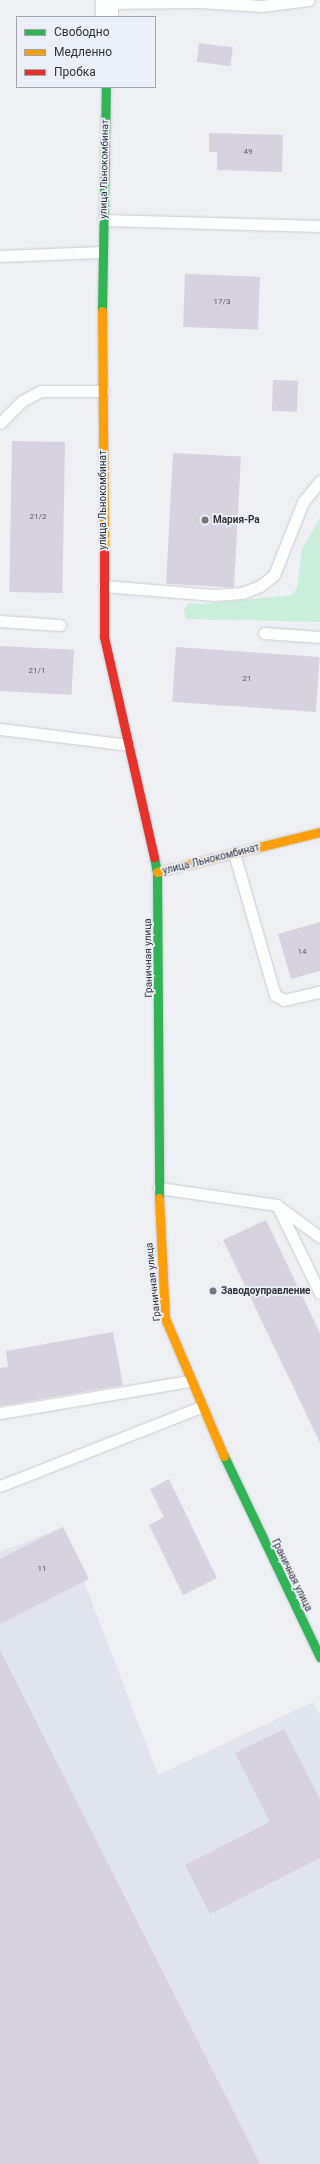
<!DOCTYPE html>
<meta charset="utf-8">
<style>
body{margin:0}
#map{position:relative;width:320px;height:2164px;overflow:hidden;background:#eef0f4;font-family:Roboto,sans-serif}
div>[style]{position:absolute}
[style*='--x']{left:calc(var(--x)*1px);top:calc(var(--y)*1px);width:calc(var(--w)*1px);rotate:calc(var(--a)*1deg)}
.built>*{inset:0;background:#dfe4ef}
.green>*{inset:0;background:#caeeda}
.building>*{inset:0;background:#d7d2df;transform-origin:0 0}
.roads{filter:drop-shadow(0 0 1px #cbccd0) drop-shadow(0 0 1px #cbccd0)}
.lane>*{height:11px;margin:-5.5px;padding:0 5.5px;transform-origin:5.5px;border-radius:5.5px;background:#fcfdfd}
.street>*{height:22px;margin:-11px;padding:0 11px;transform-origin:11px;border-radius:11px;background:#fcfdfd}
.fast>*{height:9px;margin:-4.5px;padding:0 4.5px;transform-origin:4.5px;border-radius:4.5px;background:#30b455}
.slow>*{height:9px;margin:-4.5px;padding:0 4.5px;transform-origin:4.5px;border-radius:4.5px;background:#ff9f0a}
.jam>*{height:9px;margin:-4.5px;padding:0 4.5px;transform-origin:4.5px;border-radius:4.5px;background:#e5322d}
.dots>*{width:11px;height:11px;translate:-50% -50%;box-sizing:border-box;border:2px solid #eaeff8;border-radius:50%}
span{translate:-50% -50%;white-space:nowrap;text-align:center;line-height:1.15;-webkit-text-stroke:3.5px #eaeff8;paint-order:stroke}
.number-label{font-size:8px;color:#5c5c62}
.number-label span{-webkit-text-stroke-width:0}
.street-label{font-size:10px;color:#333438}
.poi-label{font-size:10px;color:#333438;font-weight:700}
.left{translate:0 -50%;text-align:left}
.legend{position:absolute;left:16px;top:16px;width:140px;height:72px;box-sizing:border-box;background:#eaeff8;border:1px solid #a1a4ab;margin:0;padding:5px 7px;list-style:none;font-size:12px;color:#333438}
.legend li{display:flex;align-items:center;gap:8px;height:20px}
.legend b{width:20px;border:1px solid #a1a4ab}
</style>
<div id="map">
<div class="built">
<i style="clip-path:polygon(63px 1527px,158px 1775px,313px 1702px,320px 1714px,320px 2164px,0 2164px,0 1552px)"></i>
</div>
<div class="green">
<i style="clip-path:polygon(320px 518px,320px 622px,187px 619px,183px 610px,189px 603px,203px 604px,292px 595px,297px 588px,302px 549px)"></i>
</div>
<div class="building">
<i style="left:199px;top:43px;width:34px;height:19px;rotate:7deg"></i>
<i style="clip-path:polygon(209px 133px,283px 135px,282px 172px,217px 170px,217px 152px,209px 152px)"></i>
<i style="left:185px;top:274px;width:75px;height:53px;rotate:2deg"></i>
<i style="left:273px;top:380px;width:25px;height:31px;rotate:2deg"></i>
<i style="left:12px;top:441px;width:53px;height:151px;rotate:1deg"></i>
<i style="left:173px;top:453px;width:68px;height:131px;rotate:3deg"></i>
<i style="left:0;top:646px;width:74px;height:45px;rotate:3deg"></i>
<i style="left:176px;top:647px;width:144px;height:55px;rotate:4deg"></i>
<i style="clip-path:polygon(320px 922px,320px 971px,291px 979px,278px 934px)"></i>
<i style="clip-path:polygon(266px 1220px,320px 1333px,320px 1443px,223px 1240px)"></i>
<i style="clip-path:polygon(113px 1332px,123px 1385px,0 1406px,0 1368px,8px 1367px,6px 1351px)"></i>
<i style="clip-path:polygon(169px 1479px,217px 1578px,183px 1595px,149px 1525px,164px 1517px,150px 1489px)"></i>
<i style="clip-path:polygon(63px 1527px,89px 1579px,0 1624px,0 1559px)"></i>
<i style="clip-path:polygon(0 1650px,260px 2164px,0 2164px)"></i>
<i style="clip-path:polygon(284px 1729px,320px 1799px,320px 1858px,210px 1914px,185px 1865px,270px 1822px,235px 1753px)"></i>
</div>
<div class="roads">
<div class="lane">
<i style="--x:107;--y:3;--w:92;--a:-0.6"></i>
<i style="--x:199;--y:2;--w:63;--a:3.6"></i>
<i style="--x:262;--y:6;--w:47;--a:-7.3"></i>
<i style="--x:103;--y:220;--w:217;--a:1.6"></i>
<i style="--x:0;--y:256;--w:102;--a:-2.2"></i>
<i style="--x:0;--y:423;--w:31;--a:-45"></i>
<i style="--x:22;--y:401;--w:21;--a:-28"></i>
<i style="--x:41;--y:391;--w:62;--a:0"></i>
<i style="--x:104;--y:586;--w:110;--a:4.7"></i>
<i style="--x:214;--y:595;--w:28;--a:-4"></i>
<i style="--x:242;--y:593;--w:19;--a:-21"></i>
<i style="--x:260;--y:586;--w:18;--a:-38"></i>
<i style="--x:274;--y:575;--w:79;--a:-68.3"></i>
<i style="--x:303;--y:502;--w:27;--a:-51"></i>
<i style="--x:0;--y:621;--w:60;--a:3.8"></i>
<i style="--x:264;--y:633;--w:56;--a:4.1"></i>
<i style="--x:0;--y:729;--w:129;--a:7.1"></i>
<i style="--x:234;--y:853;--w:148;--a:73.9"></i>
<i style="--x:275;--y:995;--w:10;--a:29"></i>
<i style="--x:284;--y:1000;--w:37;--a:-13"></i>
<i style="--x:159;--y:1188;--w:119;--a:8.2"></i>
<i style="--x:277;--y:1205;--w:98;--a:64"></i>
<i style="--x:279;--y:1207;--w:51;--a:36.2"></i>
<i style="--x:0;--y:1413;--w:192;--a:-9.6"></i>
<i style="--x:0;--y:1486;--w:216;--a:-21.5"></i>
</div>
<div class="street">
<i style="--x:107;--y:17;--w:17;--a:-90"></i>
</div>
<div class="fast">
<i style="--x:102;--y:311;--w:224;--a:-89"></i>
<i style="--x:154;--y:857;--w:15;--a:79"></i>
<i style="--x:157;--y:872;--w:326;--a:89.6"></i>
<i style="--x:224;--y:1456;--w:223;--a:64.5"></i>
</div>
<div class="slow">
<i style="--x:102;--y:311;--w:240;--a:89.5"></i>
<i style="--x:157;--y:872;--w:168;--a:-13.8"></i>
<i style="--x:159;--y:1198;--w:120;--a:87.1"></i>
<i style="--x:165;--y:1318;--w:150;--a:66.9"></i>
</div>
<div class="jam">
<i style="--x:104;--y:551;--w:86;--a:90"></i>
<i style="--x:104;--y:637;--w:226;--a:77.2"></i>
</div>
</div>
<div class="dots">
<i style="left:205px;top:520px;background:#74767a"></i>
<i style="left:213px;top:1291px;background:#74767a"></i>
</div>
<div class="number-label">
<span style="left:248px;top:152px">49</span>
<span style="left:222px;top:302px">17/3</span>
<span style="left:38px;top:517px">21/2</span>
<span style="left:37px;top:671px">21/1</span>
<span style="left:247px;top:679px">21</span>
<span style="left:302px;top:952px">14</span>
<span style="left:42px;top:1569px">11</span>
</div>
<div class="street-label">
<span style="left:104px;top:169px;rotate:-89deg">улица Льнокомбинат</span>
<span style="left:103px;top:500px;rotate:-90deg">улица Льнокомбинат</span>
<span style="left:211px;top:859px;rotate:-14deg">улица Льнокомбинат</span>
<span style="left:148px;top:958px;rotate:-91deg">Граничная улица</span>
<span style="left:153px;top:1282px;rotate:-96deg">Граничная улица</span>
<span style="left:292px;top:1575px;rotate:64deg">Граничная улица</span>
</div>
<div class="poi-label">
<span class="left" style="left:213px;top:520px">Мария-Ра</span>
<span class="left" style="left:221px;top:1291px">Заводоуправление</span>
</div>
<ul class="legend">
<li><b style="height:5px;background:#30b455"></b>Свободно</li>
<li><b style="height:5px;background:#ff9f0a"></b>Медленно</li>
<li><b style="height:5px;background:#e5322d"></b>Пробка</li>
</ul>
</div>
